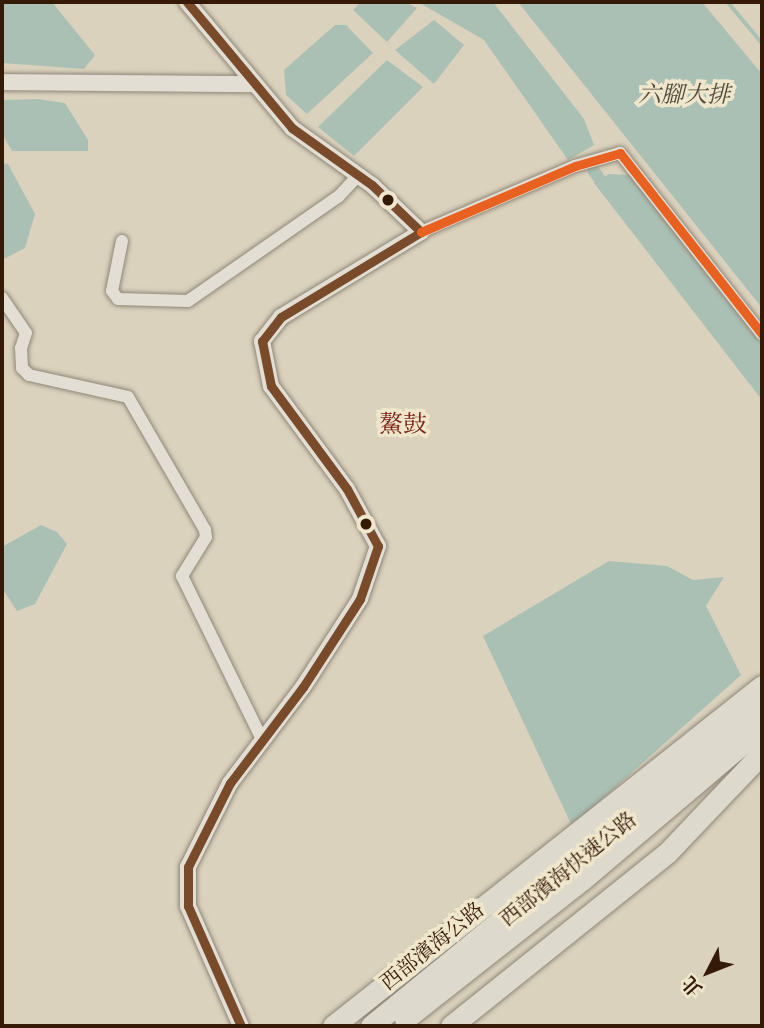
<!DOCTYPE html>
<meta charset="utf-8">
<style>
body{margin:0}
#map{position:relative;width:764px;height:1028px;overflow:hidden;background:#dad2bd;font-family:"Libre Caslon Text","Noto Serif TC",serif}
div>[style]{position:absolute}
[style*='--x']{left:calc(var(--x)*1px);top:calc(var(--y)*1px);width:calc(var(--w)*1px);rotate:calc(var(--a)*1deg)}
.water>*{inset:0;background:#abc0b5}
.stream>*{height:3.5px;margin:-1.75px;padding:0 1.75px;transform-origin:1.75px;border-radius:1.75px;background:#abc0b5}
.canal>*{height:12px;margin:-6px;padding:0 6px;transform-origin:6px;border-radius:6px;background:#abc0b5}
.roads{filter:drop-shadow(0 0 2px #8f8779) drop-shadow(0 0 2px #8f8779)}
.minor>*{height:12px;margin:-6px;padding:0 6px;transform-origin:6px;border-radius:6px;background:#e2ded3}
.tertiary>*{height:16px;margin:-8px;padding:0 8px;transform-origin:8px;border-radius:8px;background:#e2ded3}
.primary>*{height:21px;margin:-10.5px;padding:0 10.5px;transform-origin:10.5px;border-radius:10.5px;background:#ddd9cc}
.trunk>*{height:21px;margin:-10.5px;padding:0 10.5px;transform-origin:10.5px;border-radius:10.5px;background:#ddd9cc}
.bus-1>*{height:9px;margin:-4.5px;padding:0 4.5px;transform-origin:4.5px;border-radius:4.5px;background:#7a4b2a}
.bus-2>*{height:9px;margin:-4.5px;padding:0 4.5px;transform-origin:4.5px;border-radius:4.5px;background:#e96121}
.dots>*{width:19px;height:19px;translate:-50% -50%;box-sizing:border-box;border:4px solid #efe6cc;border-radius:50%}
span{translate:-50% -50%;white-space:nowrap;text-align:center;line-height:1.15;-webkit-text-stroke:7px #efe6cc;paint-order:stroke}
.street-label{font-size:21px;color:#361a08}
.water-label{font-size:23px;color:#534a3b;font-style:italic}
.quarter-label{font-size:24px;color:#7a1f14}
.frame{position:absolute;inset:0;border:4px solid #361a08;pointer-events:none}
.north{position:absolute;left:673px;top:937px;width:70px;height:70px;-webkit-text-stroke:5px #efe6cc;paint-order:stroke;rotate:228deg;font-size:19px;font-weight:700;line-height:28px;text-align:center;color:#361a08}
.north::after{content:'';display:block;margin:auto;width:24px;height:32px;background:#361a08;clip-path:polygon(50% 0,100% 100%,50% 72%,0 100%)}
</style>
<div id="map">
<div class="water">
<i style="clip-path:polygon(2px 2px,52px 2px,95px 55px,84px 69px,2px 63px)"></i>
<i style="clip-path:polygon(361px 2px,405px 2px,417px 8px,387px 42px,353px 10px)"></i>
<i style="clip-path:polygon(418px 2px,493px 2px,584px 119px,594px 145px,568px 160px,484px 40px)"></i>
<i style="clip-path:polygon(518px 2px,702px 2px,762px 74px,762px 308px)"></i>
<i style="clip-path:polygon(434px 20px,464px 45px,434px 84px,395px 50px)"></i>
<i style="clip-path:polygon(335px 25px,346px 25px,373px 53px,307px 114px,286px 95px,284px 70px)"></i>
<i style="clip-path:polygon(387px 60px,423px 87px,354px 156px,318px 127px)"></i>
<i style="clip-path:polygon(37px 99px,65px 103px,88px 140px,88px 151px,12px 151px,2px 134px,2px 100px)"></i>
<i style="clip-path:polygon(2px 163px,8px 164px,35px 214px,25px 248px,2px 260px)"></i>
<i style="clip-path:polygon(609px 174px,630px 175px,762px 343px,762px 400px,594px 183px)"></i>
<i style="clip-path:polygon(41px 525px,57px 532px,67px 544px,35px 604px,17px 611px,2px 588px,2px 547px)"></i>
<i style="clip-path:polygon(609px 561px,667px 566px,693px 580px,724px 577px,706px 606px,741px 675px,572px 826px,483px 636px)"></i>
</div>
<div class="stream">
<i style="--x:728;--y:2;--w:53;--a:50.3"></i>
</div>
<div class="canal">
<i style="--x:593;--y:170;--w:27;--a:54"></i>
</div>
<div class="roads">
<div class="minor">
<i style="--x:421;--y:232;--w:168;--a:-23.2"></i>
<i style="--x:575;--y:166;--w:47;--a:-16.1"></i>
<i style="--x:620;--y:153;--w:230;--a:51.9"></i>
<i style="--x:122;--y:241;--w:51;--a:101.3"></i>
<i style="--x:112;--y:291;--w:10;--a:53"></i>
<i style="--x:118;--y:299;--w:70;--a:1.6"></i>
<i style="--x:188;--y:301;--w:184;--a:-34.8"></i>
<i style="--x:339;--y:196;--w:26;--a:-47"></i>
<i style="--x:2;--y:298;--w:42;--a:55.6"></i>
<i style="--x:26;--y:333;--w:16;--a:108"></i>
<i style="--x:21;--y:348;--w:20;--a:87"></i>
<i style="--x:22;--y:368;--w:10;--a:45"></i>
<i style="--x:29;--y:375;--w:101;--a:12.5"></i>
<i style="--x:128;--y:397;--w:154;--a:59.9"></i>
<i style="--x:205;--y:530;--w:7;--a:82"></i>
<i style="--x:206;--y:537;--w:46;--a:121.6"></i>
<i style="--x:182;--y:576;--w:184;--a:63.9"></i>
</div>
<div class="tertiary">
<i style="--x:187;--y:2;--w:164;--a:50.2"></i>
<i style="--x:292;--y:128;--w:98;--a:35.5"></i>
<i style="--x:372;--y:185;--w:68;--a:43.8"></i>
<i style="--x:421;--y:232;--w:164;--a:148.7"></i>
<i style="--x:281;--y:317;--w:31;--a:128"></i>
<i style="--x:262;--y:341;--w:46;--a:78.7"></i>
<i style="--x:271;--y:386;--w:128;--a:53.6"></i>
<i style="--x:347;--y:489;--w:65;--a:61.5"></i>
<i style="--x:378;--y:546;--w:56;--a:108.8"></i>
<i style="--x:360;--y:599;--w:105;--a:122.9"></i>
<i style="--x:303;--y:687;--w:121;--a:127.2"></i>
<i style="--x:230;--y:783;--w:94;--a:116.6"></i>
<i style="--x:188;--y:867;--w:39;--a:90"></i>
<i style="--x:188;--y:906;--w:131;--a:66.2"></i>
<i style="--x:2;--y:82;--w:248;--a:0.5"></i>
</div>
<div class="primary">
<i style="--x:333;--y:1026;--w:547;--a:-38.4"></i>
<i style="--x:451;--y:1026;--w:277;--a:-38.7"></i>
<i style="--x:667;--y:853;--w:138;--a:-46.5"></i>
</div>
<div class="trunk">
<i style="--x:405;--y:1019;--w:226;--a:-38.2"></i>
<i style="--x:583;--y:879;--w:235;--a:-40.3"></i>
<i style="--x:371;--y:1026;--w:505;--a:-39.3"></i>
</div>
</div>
<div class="bus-1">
<i style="--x:187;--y:2;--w:164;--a:50.2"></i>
<i style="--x:292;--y:128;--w:98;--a:35.5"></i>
<i style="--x:372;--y:185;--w:68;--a:43.8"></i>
<i style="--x:421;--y:232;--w:164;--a:148.7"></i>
<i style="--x:281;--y:317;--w:31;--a:128"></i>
<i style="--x:262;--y:341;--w:46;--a:78.7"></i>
<i style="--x:271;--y:386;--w:128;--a:53.6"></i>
<i style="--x:347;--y:489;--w:65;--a:61.5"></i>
<i style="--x:378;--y:546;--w:56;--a:108.8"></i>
<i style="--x:360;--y:599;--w:105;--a:122.9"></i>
<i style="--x:303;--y:687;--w:121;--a:127.2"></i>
<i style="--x:230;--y:783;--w:94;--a:116.6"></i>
<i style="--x:188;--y:867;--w:39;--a:90"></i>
<i style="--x:188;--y:906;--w:131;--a:66.2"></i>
</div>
<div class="bus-2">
<i style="--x:421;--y:232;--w:168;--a:-23.2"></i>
<i style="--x:575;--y:166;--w:47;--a:-16.1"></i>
<i style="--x:620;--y:153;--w:230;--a:51.9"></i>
</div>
<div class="dots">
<i style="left:388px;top:200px;background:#361a08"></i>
<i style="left:366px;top:524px;background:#361a08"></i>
</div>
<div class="street-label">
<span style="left:568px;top:869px;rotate:-39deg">西部濱海快速公路</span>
<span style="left:432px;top:946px;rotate:-39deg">西部濱海公路</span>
</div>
<div class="water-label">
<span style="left:684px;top:94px">六腳大排</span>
</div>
<div class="quarter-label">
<span style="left:403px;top:424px">鰲鼓</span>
</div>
<div class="frame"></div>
<div class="north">北</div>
</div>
